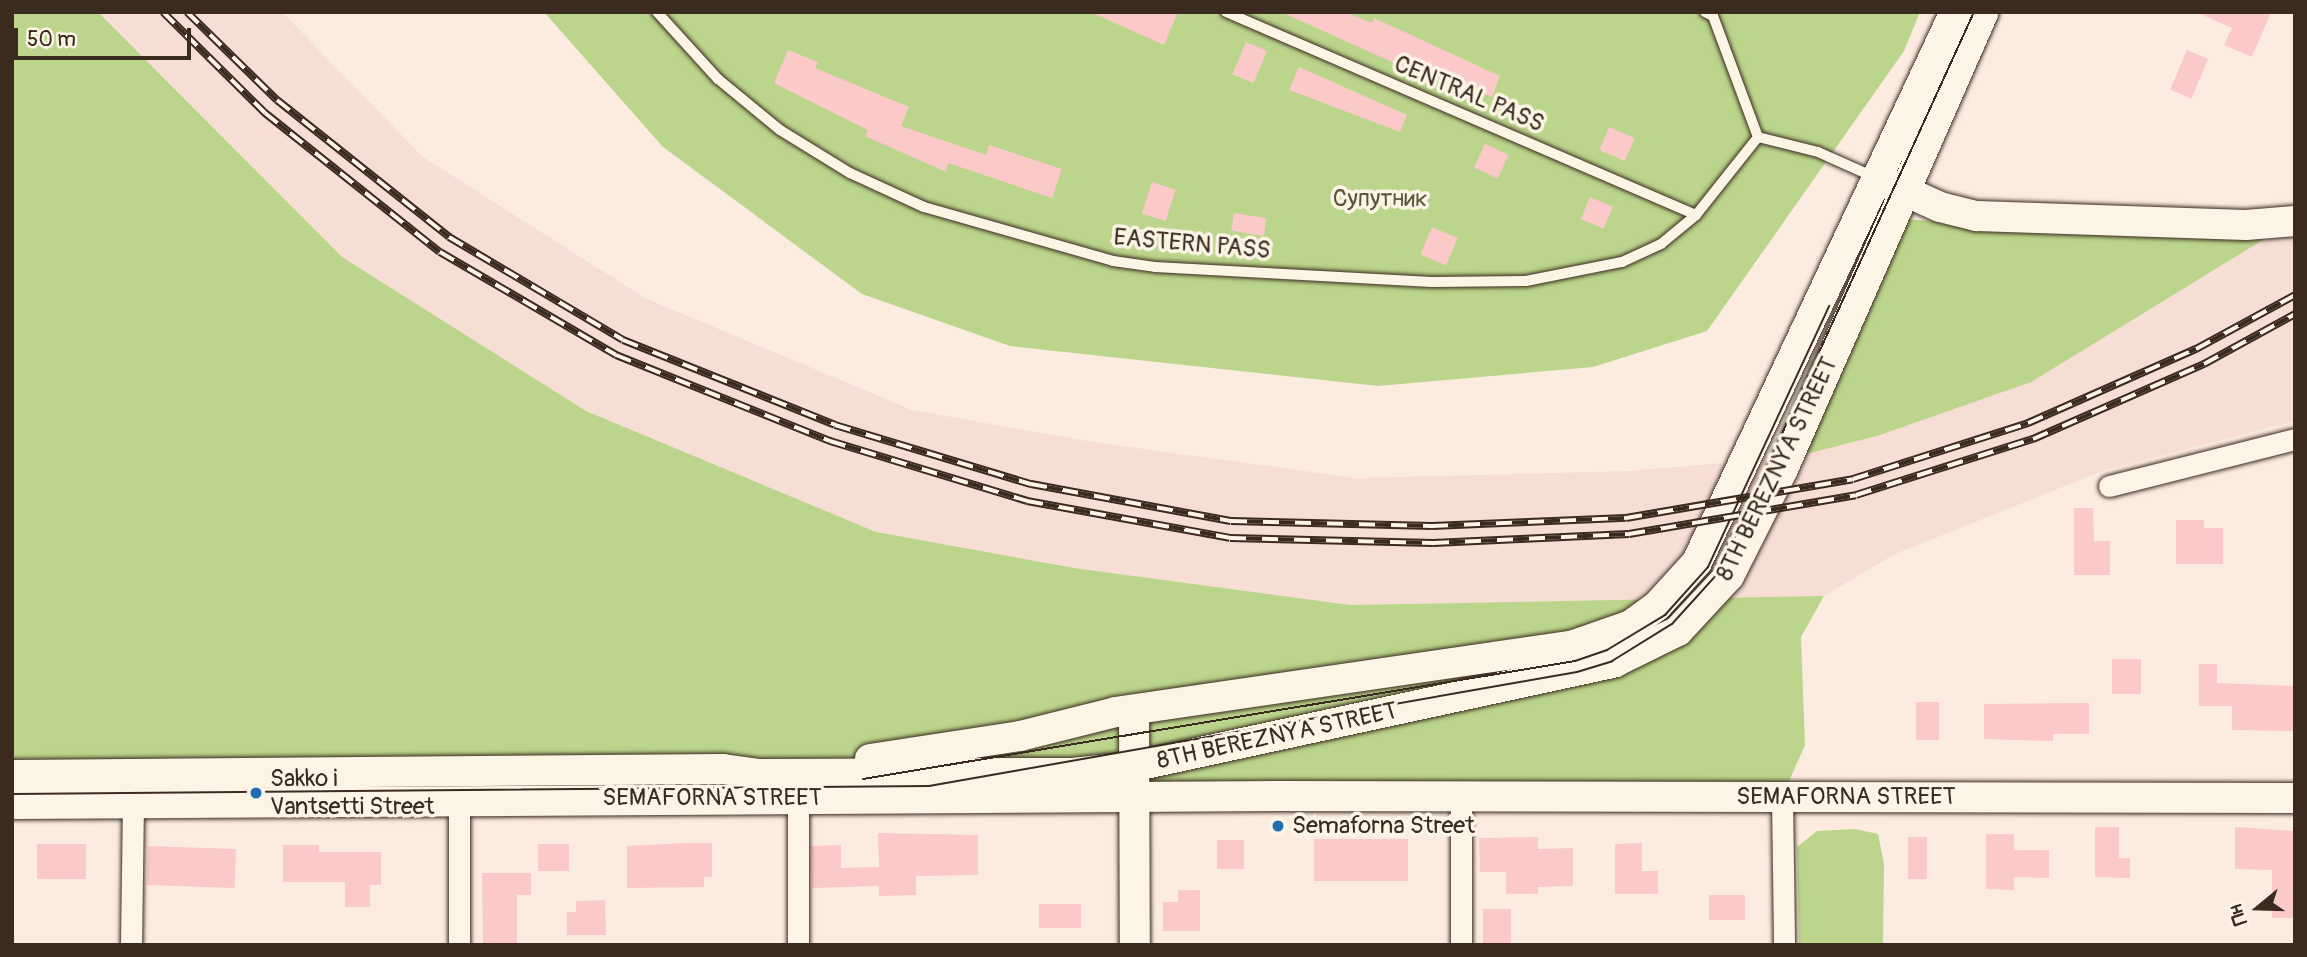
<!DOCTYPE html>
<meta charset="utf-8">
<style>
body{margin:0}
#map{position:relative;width:2307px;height:957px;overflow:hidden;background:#fcecdf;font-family:Pangolin,sans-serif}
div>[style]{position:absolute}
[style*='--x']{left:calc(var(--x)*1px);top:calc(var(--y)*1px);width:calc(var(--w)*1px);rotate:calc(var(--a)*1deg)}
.built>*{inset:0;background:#f7ded4}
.green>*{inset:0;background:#bbd58c}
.building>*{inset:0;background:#fac9c8;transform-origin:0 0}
.roads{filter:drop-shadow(0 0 2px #3b2a1e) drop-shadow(0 0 2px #3b2a1e)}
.lane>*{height:10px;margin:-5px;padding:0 5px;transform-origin:5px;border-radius:5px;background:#fcf5e5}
.street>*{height:21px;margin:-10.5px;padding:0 10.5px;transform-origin:10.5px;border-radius:10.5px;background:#fcf5e5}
.secondary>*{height:30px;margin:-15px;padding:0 15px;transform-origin:15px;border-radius:15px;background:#fcf5e5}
.tram>*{height:2px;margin:-1px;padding:0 1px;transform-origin:1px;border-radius:1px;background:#3b2a1e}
.rail>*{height:8px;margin-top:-4px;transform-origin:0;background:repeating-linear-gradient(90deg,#fcf5e5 0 16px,#3b2a1e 0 32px);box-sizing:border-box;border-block:2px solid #3b2a1e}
.dots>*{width:19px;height:19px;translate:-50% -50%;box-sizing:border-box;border:4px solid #fcf5e5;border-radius:50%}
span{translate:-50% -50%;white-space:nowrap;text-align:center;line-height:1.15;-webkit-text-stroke:7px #fcf5e5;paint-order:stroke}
.street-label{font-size:24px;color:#3b2a1e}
.park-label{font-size:24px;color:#5b553a}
.poi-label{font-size:24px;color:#3b2a1e}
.left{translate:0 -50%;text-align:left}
.frame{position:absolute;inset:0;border:14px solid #3b2a1e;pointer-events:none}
.north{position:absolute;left:2223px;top:873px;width:70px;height:70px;-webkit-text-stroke:5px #fcf5e5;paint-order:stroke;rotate:251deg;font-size:19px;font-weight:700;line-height:28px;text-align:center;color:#3b2a1e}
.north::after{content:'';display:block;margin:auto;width:24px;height:32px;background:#3b2a1e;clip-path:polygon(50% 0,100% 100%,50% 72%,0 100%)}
.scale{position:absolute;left:14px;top:28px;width:177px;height:32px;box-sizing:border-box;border:4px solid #3b2a1e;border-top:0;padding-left:9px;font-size:21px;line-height:24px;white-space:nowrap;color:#3b2a1e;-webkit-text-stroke:5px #fcf5e5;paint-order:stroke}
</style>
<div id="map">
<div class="built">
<i style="clip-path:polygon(98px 12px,282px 12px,423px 157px,645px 298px,912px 410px,1093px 442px,1356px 478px,1628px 471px,1794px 457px,2266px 238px,2295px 236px,2295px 421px,2105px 470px,1895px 554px,1824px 596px,1350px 605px,1074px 568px,876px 533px,586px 411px,342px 257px)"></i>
</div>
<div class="green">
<i style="clip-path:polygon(12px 12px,98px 12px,342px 257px,586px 411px,876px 532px,1074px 568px,1350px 605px,1824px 596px,1801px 637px,1805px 745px,1782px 797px,12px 815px)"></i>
<i style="clip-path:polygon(544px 12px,1920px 12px,1904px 51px,1707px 331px,1593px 367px,1378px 386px,1010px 346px,862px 294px,663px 147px)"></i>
<i style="clip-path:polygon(1901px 219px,2246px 239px,2266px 238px,2031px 382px,1877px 436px,1794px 457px)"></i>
<i style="clip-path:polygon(1855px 829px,1878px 834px,1884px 864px,1883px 945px,1799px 945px,1797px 847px,1817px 831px)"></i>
</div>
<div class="building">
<i style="clip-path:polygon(1090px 12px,1178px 12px,1164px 45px)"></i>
<i style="clip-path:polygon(1281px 12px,1345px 12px,1372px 23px,1374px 18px,1500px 76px,1492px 97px,1433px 72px,1430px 79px)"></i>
<i style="clip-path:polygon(2196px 12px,2271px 12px,2252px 57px,2224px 45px,2232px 28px)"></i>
<i style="left:1246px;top:42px;width:23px;height:35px;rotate:23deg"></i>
<i style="clip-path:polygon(788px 50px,818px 62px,815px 68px,909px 107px,901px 126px,986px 155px,989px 145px,1062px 169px,1052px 198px,948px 163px,946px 172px,865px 136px,868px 130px,774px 83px)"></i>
<i style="left:2187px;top:50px;width:23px;height:43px;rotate:23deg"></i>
<i style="clip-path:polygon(1299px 67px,1407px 115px,1400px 132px,1289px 90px)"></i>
<i style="left:1609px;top:127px;width:28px;height:25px;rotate:23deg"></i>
<i style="left:1485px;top:144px;width:26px;height:26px;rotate:25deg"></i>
<i style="left:1152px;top:182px;width:25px;height:33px;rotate:18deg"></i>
<i style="left:1590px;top:197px;width:25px;height:24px;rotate:23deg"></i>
<i style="left:1234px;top:213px;width:33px;height:18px;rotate:9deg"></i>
<i style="left:1432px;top:227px;width:28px;height:30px;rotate:23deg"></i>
<i style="clip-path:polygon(2074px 508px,2093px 508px,2094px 541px,2110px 541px,2110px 575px,2074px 575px)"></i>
<i style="clip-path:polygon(2176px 520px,2204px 520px,2204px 528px,2223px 528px,2223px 564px,2176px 564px)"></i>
<i style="left:2112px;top:659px;width:29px;height:35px"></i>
<i style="clip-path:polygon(2199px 664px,2217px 664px,2217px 683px,2295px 686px,2295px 731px,2232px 730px,2232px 706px,2199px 706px)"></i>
<i style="left:1916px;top:702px;width:23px;height:38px"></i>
<i style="clip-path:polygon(2089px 703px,2089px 734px,2053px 734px,2053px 741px,1984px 739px,1984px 704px)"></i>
<i style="clip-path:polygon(2095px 827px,2119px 827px,2119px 858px,2130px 858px,2130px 878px,2095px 877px)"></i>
<i style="clip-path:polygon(2235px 827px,2295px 831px,2295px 918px,2272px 918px,2272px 870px,2235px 869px)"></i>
<i style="clip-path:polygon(878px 833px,978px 835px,978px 875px,916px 876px,916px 895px,879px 896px,879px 886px,812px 888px,811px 846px,841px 845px,841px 868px,879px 867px)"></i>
<i style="clip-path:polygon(1986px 834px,2014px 834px,2014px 850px,2049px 850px,2049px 878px,2014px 877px,2014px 890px,1986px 889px)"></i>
<i style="clip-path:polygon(1538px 837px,1538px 849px,1573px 848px,1573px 886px,1538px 887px,1538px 894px,1506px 894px,1506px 872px,1480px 872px,1479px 838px)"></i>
<i style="left:1908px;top:837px;width:19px;height:42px"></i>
<i style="left:1408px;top:839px;width:42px;height:94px;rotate:90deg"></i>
<i style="left:1217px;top:840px;width:27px;height:29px"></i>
<i style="clip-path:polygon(687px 843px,712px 843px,712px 877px,704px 877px,704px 887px,627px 888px,627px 846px)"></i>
<i style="clip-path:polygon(1642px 843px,1642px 871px,1658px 871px,1658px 894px,1615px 894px,1615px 844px)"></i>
<i style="left:37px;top:844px;width:49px;height:35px"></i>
<i style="left:538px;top:844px;width:31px;height:27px"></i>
<i style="clip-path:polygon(283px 845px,319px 845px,319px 852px,381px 852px,381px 885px,370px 885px,370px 907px,345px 907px,345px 882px,283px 882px)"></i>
<i style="left:148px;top:846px;width:88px;height:39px;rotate:2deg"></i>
<i style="clip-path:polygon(482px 873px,531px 873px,531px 895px,517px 895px,517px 945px,483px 945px)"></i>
<i style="clip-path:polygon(1178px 890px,1200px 890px,1200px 931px,1163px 931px,1163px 902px,1178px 902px)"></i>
<i style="left:1709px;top:895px;width:36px;height:25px"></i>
<i style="clip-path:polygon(605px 900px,606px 935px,567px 935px,567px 912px,576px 912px,576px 901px)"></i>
<i style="left:1081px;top:904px;width:24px;height:42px;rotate:90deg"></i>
<i style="left:1483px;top:909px;width:28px;height:36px"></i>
</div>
<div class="roads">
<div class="lane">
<i style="--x:657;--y:12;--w:91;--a:47.7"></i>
<i style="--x:718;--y:79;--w:80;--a:39.4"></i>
<i style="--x:780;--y:130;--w:82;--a:31.6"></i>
<i style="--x:850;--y:173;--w:81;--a:24.7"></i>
<i style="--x:924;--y:207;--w:197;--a:15.9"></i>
<i style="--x:1113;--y:261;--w:42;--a:8.1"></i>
<i style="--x:1155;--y:267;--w:277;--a:3.1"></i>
<i style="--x:1432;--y:282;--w:94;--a:-0.6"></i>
<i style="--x:1526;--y:281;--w:98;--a:-11.2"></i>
<i style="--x:1622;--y:262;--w:43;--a:-24.8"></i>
<i style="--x:1661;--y:244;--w:45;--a:-39.6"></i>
<i style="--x:1696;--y:215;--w:100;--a:-51.5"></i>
<i style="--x:1226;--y:12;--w:512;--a:23.36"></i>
<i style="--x:1705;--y:12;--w:9;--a:27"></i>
<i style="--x:1713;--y:16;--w:129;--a:69.6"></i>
<i style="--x:1758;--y:137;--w:62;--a:14"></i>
<i style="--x:1818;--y:152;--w:61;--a:24.1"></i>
</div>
<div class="street">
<i style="--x:2109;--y:486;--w:192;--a:-14.2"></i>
<i style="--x:1461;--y:796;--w:149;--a:90"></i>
<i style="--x:1782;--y:797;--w:148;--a:89.2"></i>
<i style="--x:131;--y:945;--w:141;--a:-89.2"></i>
<i style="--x:459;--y:945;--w:145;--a:-90"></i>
<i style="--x:798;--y:945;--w:147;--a:-90"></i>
</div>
<div class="secondary">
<i style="--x:1889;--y:184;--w:56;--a:24.3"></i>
<i style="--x:1940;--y:207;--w:38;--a:14"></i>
<i style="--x:1977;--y:216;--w:269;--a:1.9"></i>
<i style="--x:2246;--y:225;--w:49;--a:-4.7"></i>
<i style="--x:1134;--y:710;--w:235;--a:89.8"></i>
<i style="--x:870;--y:759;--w:152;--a:-8.7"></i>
<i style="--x:1020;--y:736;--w:99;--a:-14"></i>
<i style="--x:1116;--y:712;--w:463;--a:-8.3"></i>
<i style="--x:1574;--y:645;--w:60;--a:-19.3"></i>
<i style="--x:1631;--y:625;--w:32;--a:-36"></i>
<i style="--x:1657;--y:606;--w:59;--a:-47.7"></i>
<i style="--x:1697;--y:562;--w:608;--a:-64.87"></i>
<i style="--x:12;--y:775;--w:711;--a:-0.48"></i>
<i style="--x:723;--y:769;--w:37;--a:8"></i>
<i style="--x:760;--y:774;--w:313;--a:-0.2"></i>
<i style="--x:1073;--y:773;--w:63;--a:-6.3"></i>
<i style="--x:1136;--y:766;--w:490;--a:-12.2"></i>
<i style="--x:1615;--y:662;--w:70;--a:-26.2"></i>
<i style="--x:1678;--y:631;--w:75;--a:-47.2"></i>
<i style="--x:1729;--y:576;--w:120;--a:-63.2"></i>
<i style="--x:1783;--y:469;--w:499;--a:-66.3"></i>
<i style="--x:12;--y:804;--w:1265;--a:-0.36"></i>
<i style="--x:1277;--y:796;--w:1018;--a:0.11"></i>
</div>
</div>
<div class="tram">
<i style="--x:863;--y:779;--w:722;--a:-9.41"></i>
<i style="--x:1575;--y:661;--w:34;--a:-19"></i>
<i style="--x:1607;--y:650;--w:68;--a:-31.1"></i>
<i style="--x:1665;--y:615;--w:64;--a:-48.1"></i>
<i style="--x:1708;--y:567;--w:288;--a:-65.1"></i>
<i style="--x:12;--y:794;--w:917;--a:-0.5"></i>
<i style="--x:929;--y:786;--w:658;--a:-9.98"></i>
<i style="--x:1577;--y:672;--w:37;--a:-17"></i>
<i style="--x:1612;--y:661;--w:70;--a:-31.7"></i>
<i style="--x:1672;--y:624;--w:70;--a:-47.9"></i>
<i style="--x:1719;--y:572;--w:615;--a:-65.52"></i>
</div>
<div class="rail">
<i style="--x:163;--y:12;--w:144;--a:44.7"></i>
<i style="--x:265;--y:113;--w:223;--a:38.5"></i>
<i style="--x:440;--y:252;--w:204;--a:30.3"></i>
<i style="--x:616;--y:355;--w:231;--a:21.9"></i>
<i style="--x:830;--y:441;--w:206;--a:16.9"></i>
<i style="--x:1027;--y:501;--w:206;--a:10.3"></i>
<i style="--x:1230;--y:538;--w:203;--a:1.4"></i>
<i style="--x:1433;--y:543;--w:196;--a:-2.6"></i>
<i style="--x:1629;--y:534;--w:230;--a:-9.7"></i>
<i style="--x:1856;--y:495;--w:186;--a:-17.6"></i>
<i style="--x:2033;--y:439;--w:187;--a:-23.7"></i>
<i style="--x:2204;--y:364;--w:104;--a:-28.8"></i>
<i style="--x:187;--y:12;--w:126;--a:44.4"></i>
<i style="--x:277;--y:100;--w:220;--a:38.5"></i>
<i style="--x:449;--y:237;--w:202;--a:30.6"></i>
<i style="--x:623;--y:340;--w:228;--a:21.8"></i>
<i style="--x:835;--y:425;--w:205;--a:16.8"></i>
<i style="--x:1031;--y:484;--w:203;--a:10.5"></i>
<i style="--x:1231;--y:521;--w:201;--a:1.4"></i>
<i style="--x:1432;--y:526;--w:194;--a:-2.4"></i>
<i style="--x:1626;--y:518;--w:230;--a:-9.7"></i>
<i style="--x:1853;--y:479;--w:184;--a:-17.7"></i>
<i style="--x:2028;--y:423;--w:184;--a:-23.8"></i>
<i style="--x:2196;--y:349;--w:113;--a:-28.6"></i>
</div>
<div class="dots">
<i style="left:256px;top:793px;background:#1f6fb2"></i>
<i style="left:1278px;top:826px;background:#1f6fb2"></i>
</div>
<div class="street-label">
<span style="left:1469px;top:94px;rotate:23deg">CENTRAL PASS</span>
<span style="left:1192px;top:244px;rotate:5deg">EASTERN PASS</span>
<span style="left:1777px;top:469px;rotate:-64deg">8TH BEREZNYA STREET</span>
<span style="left:1277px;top:736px;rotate:-12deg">8TH BEREZNYA STREET</span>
<span style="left:1846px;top:797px">SEMAFORNA STREET</span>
<span style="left:712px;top:798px">SEMAFORNA STREET</span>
</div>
<div class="park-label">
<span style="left:1380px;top:199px">Супутник</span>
</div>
<div class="poi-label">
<span class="left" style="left:270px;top:793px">Sakko i<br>Vantsetti Street</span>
<span class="left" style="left:1292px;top:826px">Semaforna Street</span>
</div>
<div class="frame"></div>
<div class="north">Пн</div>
<div class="scale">50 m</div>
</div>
